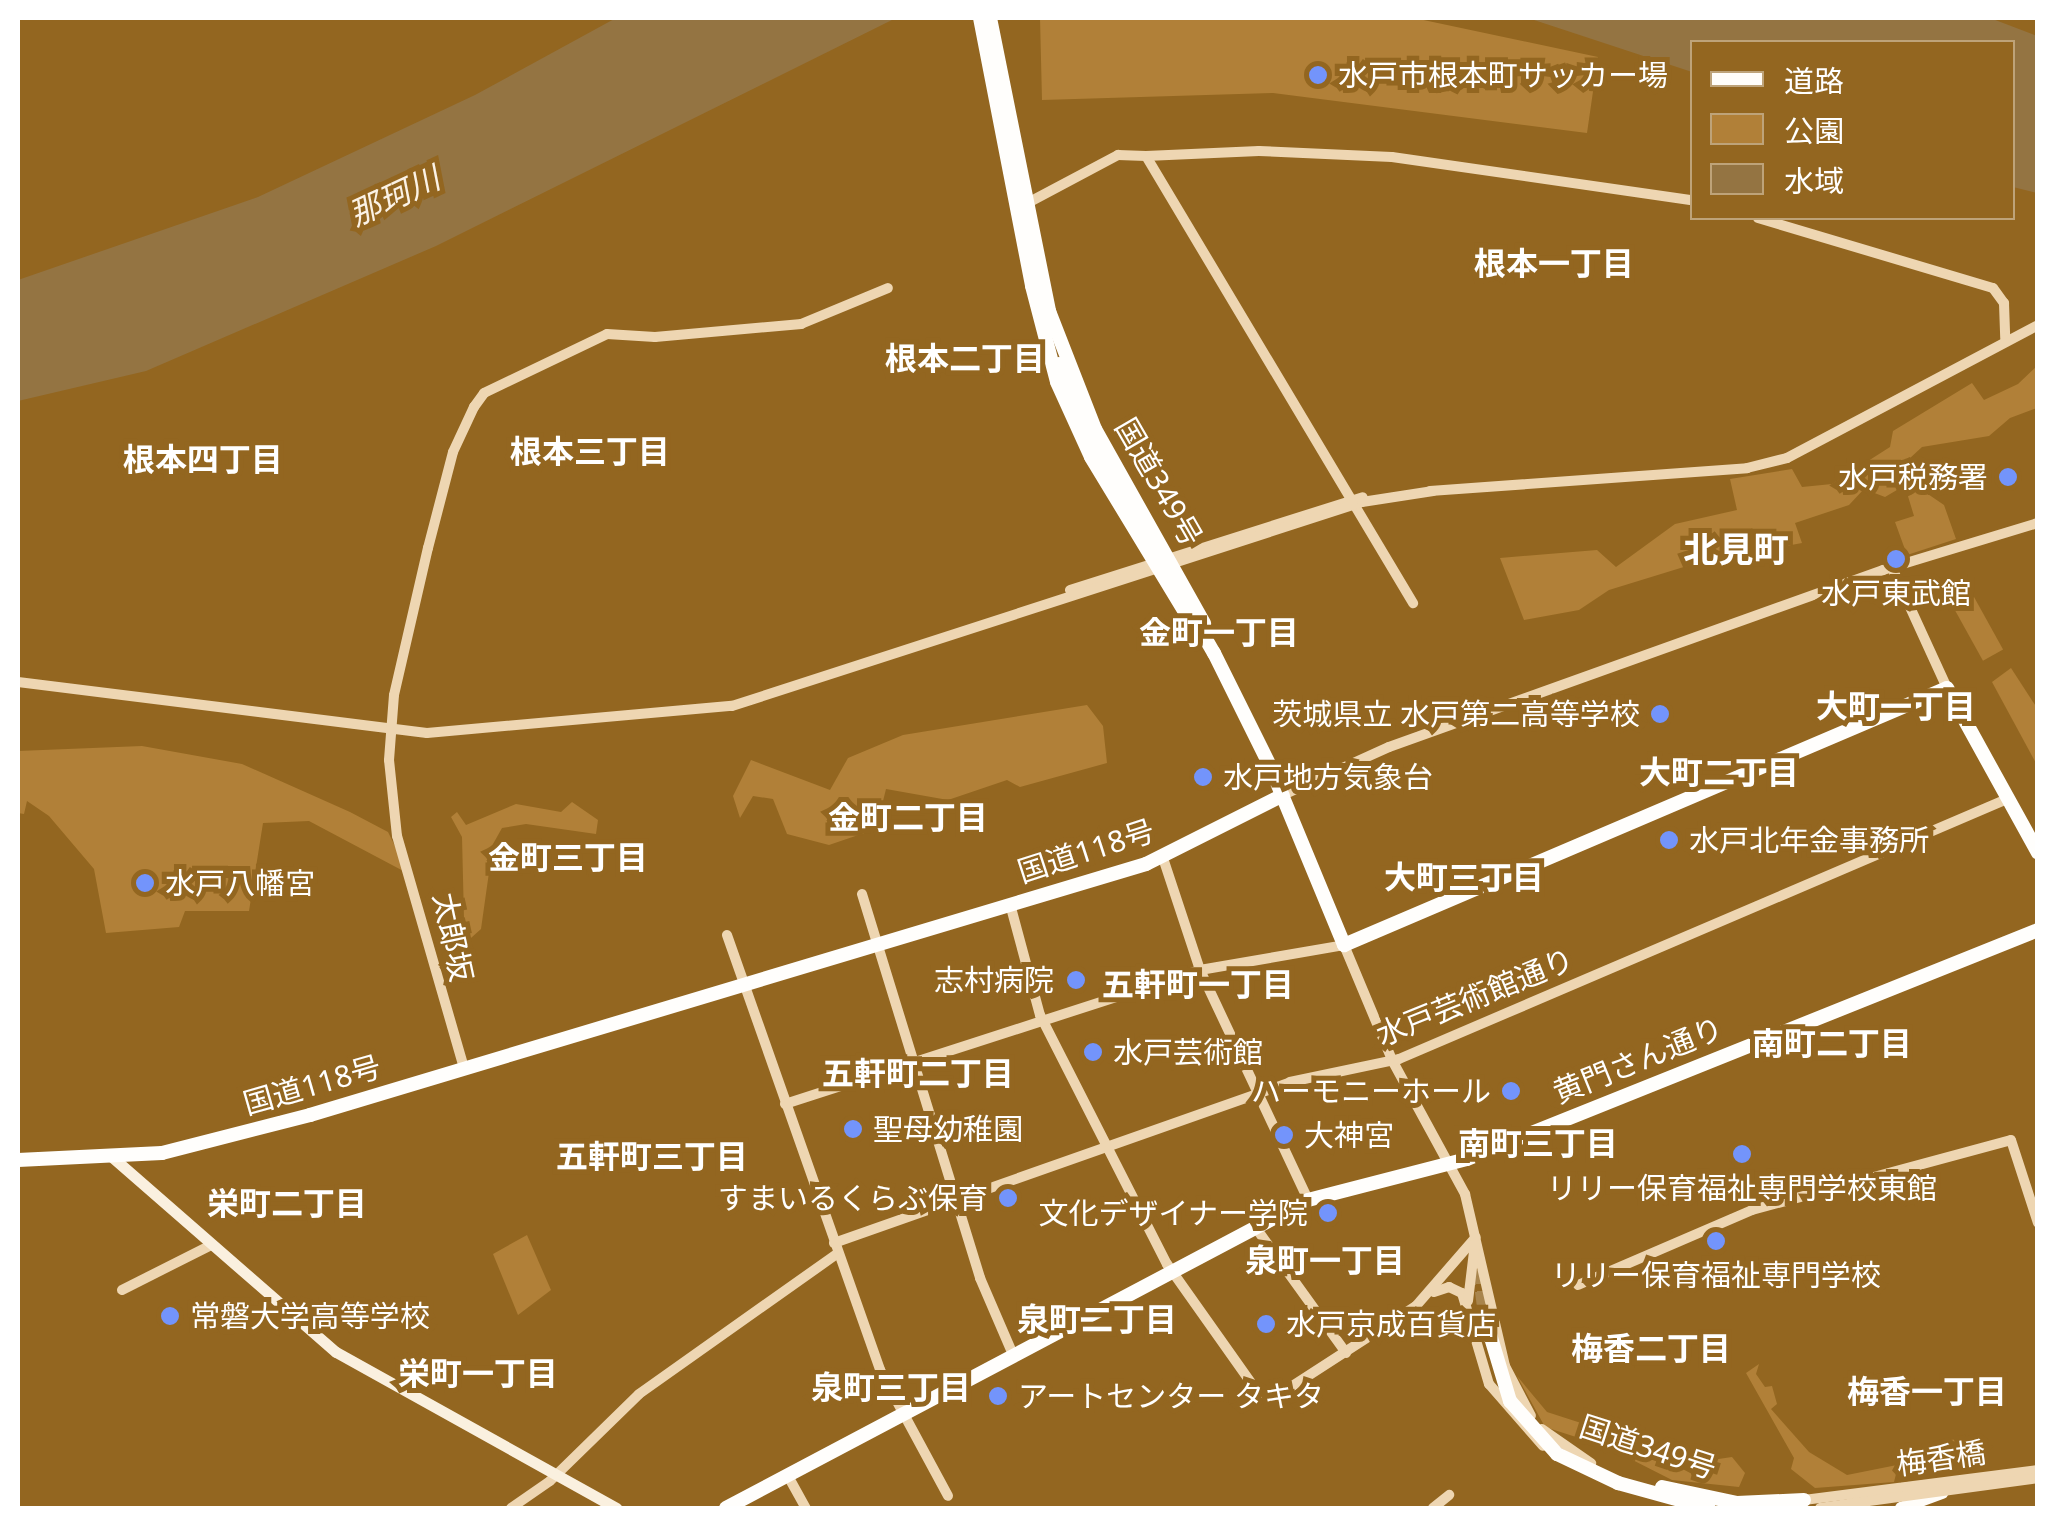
<!DOCTYPE html>
<meta charset="utf-8">
<style>
body{margin:0}
#map{position:relative;width:2055px;height:1526px;overflow:hidden;background:#936620;font-family:"Noto Sans","Noto Sans JP",sans-serif}
div>[style]{position:absolute}
[style*='--x']{left:calc(var(--x)*1px);top:calc(var(--y)*1px);width:calc(var(--w)*1px);rotate:calc(var(--a)*1deg)}
.green>*{inset:0;background:#b18038;transform-origin:0 0}
.water>*{inset:0;background:#947442}
.trunk-tunnel>*{height:14px;margin-top:-7px;transform-origin:0;background:repeating-linear-gradient(90deg,#a9854d 0 14px,transparent 0 21px)}
.tertiary>*{height:10px;margin:-5px;padding:0 5px;transform-origin:5px;border-radius:5px;background:#eed6b2}
.secondary>*{height:11px;margin:-5.5px;padding:0 5.5px;transform-origin:5.5px;border-radius:5.5px;background:#faf0df}
.primary>*{height:12px;margin:-6px;padding:0 6px;transform-origin:6px;border-radius:6px;background:#fffdf9}
.trunk>*{height:14px;margin:-7px;padding:0 7px;transform-origin:7px;border-radius:7px;background:#fffefc}
.tertiary-bridge>*{height:10px;margin:-5px;padding:0 5px;transform-origin:5px;border-radius:5px;background:#eed6b2}
.trunk-bridge>*{height:14px;margin:-7px;padding:0 7px;transform-origin:7px;border-radius:7px;background:#fffefc}
.dots>*{width:28px;height:28px;translate:-50% -50%;box-sizing:border-box;border:5px solid #936620;border-radius:50%}
span{translate:-50% -50%;white-space:nowrap;text-align:center;line-height:1.15;-webkit-text-stroke:10px #936620;paint-order:stroke}
.poi-label{font-size:30px;color:#fff}
.left{translate:0 -50%;text-align:left}
.right{translate:-100% -50%;text-align:right}
.street-label{font-size:30px;color:#fff}
.water-label{font-size:32px;color:#fbf2e5;font-style:italic}
.neighbourhood-label{font-size:32px;color:#fff;font-weight:700}
.quarter-label{font-size:35px;color:#fff;font-weight:700}
.frame{position:absolute;inset:0;border:20px solid #fff;pointer-events:none}
.legend{position:absolute;left:1690px;top:40px;width:325px;height:180px;box-sizing:border-box;background:#936620;border:2px solid #bea379;margin:0;padding:12px 18px;list-style:none;font-size:30px;color:#fff}
.legend li{display:flex;align-items:center;gap:20px;height:50px}
.legend b{width:50px;border:2px solid #bea379}
</style>
<div id="map">
<div class="green">
<i style="clip-path:polygon(1040px 18px,1414px 18px,1598px 57px,1587px 133px,1273px 93px,1042px 100px)"></i>
<i style="clip-path:polygon(2037px 366px,2037px 408px,2010px 418px,1989px 436px,1922px 447px,1909px 459px,1902px 487px,1885px 497px,1864px 489px,1849px 505px,1795px 523px,1802px 543px,1700px 562px,1609px 590px,1579px 610px,1524px 620px,1500px 558px,1597px 550px,1616px 567px,1675px 524px,1737px 510px,1730px 479px,1792px 469px,1802px 487px,1832px 484px,1890px 447px,1893px 431px,1972px 383px,1984px 400px,2018px 384px)"></i>
<i style="clip-path:polygon(1919px 488px,1944px 505px,1956px 539px,1907px 555px,1895px 522px,1914px 516px,1907px 493px)"></i>
<i style="left:1974px;top:597px;width:60px;height:23px;rotate:61deg"></i>
<i style="clip-path:polygon(2011px 668px,2037px 708px,2037px 765px,1992px 682px)"></i>
<i style="clip-path:polygon(1087px 705px,1103px 726px,1107px 763px,1020px 787px,1007px 780px,948px 800px,886px 789px,876px 829px,829px 845px,787px 834px,773px 799px,753px 796px,740px 818px,733px 796px,751px 760px,830px 790px,848px 758px,903px 735px)"></i>
<i style="clip-path:polygon(142px 746px,242px 764px,350px 812px,388px 832px,409px 874px,309px 821px,263px 823px,249px 911px,185px 911px,179px 927px,106px 933px,94px 869px,49px 816px,27px 801px,24px 814px,18px 813px,18px 751px)"></i>
<i style="clip-path:polygon(572px 802px,598px 820px,596px 834px,526px 824px,502px 828px,493px 844px,481px 929px,453px 954px,454px 926px,464px 919px,462px 837px,451px 817px,457px 812px,466px 825px,516px 804px,561px 812px)"></i>
<i style="clip-path:polygon(527px 1235px,551px 1290px,518px 1315px,493px 1254px)"></i>
<i style="clip-path:polygon(1759px 1364px,1756px 1374px,1765px 1387px,1772px 1386px,1777px 1404px,1771px 1409px,1809px 1452px,1847px 1475px,1897px 1465px,1906px 1450px,1911px 1456px,1947px 1440px,1968px 1439px,1971px 1468px,1935px 1474px,1931px 1455px,1897px 1470px,1894px 1482px,1815px 1488px,1791px 1469px,1794px 1458px,1746px 1373px)"></i>
<i style="clip-path:polygon(1517px 1376px,1547px 1412px,1612px 1433px,1665px 1467px,1694px 1452px,1705px 1461px,1732px 1457px,1745px 1473px,1739px 1487px,1672px 1480px,1607px 1447px,1545px 1427px)"></i>
</div>
<div class="water">
<i style="clip-path:polygon(616px 18px,896px 18px,436px 246px,146px 371px,18px 401px,18px 280px,258px 197px,475px 95px)"></i>
<i style="clip-path:polygon(1528px 18px,1990px 18px,2037px 36px,2037px 193px,2013px 187px,2012px 42px,1692px 42px,1692px 72px)"></i>
</div>
<div class="trunk-tunnel">
<i style="--x:1479;--y:1270;--w:51;--a:82.2"></i>
</div>
<div class="tertiary">
<i style="--x:1146;--y:156;--w:113;--a:-2.5"></i>
<i style="--x:1259;--y:151;--w:133;--a:2.6"></i>
<i style="--x:1392;--y:157;--w:303;--a:8.2"></i>
<i style="--x:1022;--y:206;--w:109;--a:-28"></i>
<i style="--x:1118;--y:155;--w:28;--a:2"></i>
<i style="--x:1146;--y:156;--w:521;--a:59.15"></i>
<i style="--x:1758;--y:218;--w:245;--a:16.6"></i>
<i style="--x:1993;--y:288;--w:19;--a:54"></i>
<i style="--x:2004;--y:303;--w:35;--a:88"></i>
<i style="--x:1430;--y:491;--w:318;--a:-4.1"></i>
<i style="--x:1747;--y:468;--w:41;--a:-14"></i>
<i style="--x:1787;--y:458;--w:284;--a:-27.9"></i>
<i style="--x:1893;--y:570;--w:130;--a:65.4"></i>
<i style="--x:1070;--y:590;--w:307;--a:-17.6"></i>
<i style="--x:18;--y:682;--w:412;--a:7.1"></i>
<i style="--x:427;--y:733;--w:306;--a:-5.1"></i>
<i style="--x:732;--y:706;--w:662;--a:-17.94"></i>
<i style="--x:1362;--y:502;--w:72;--a:-8.8"></i>
<i style="--x:1283;--y:795;--w:116;--a:-24.4"></i>
<i style="--x:1389;--y:747;--w:525;--a:-19.71"></i>
<i style="--x:1883;--y:570;--w:162;--a:-16.9"></i>
<i style="--x:1163;--y:858;--w:118;--a:71.7"></i>
<i style="--x:1200;--y:970;--w:254;--a:64.8"></i>
<i style="--x:862;--y:894;--w:402;--a:72.9"></i>
<i style="--x:980;--y:1278;--w:86;--a:66.7"></i>
<i style="--x:1010;--y:904;--w:115;--a:74.9"></i>
<i style="--x:1040;--y:1015;--w:280;--a:63"></i>
<i style="--x:1167;--y:1264;--w:163;--a:54.7"></i>
<i style="--x:1261;--y:1397;--w:19;--a:-9"></i>
<i style="--x:1280;--y:1394;--w:162;--a:-32.9"></i>
<i style="--x:1416;--y:1306;--w:91;--a:-49"></i>
<i style="--x:727;--y:935;--w:461;--a:70.6"></i>
<i style="--x:880;--y:1370;--w:143;--a:61.6"></i>
<i style="--x:464;--y:1068;--w:241;--a:-106.1"></i>
<i style="--x:397;--y:836;--w:76;--a:-96"></i>
<i style="--x:389;--y:760;--w:65;--a:-85.6"></i>
<i style="--x:394;--y:695;--w:151;--a:-77"></i>
<i style="--x:428;--y:548;--w:99;--a:-75.4"></i>
<i style="--x:453;--y:452;--w:50;--a:-65"></i>
<i style="--x:474;--y:407;--w:17;--a:-54"></i>
<i style="--x:484;--y:393;--w:136;--a:-25.6"></i>
<i style="--x:607;--y:334;--w:48;--a:3.6"></i>
<i style="--x:655;--y:337;--w:147;--a:-5.1"></i>
<i style="--x:801;--y:324;--w:94;--a:-22.5"></i>
<i style="--x:785;--y:1104;--w:436;--a:-17.9"></i>
<i style="--x:1200;--y:970;--w:146;--a:-9.8"></i>
<i style="--x:1344;--y:945;--w:125;--a:67.3"></i>
<i style="--x:1392;--y:1060;--w:153;--a:61.4"></i>
<i style="--x:1465;--y:1194;--w:177;--a:76.9"></i>
<i style="--x:1505;--y:1366;--w:56;--a:62.5"></i>
<i style="--x:1256;--y:1228;--w:154;--a:54.2"></i>
<i style="--x:834;--y:1243;--w:484;--a:-19.4"></i>
<i style="--x:1290;--y:1082;--w:111;--a:-11.9"></i>
<i style="--x:1399;--y:1059;--w:661;--a:-23.15"></i>
<i style="--x:1578;--y:1285;--w:189;--a:-23.3"></i>
<i style="--x:1752;--y:1210;--w:268;--a:-15.1"></i>
<i style="--x:2011;--y:1140;--w:87;--a:72"></i>
<i style="--x:122;--y:1290;--w:100;--a:-26.8"></i>
<i style="--x:1434;--y:1292;--w:16;--a:-18"></i>
<i style="--x:1449;--y:1287;--w:14;--a:25"></i>
<i style="--x:1462;--y:1293;--w:95;--a:73.5"></i>
<i style="--x:1489;--y:1384;--w:82;--a:48.9"></i>
<i style="--x:1468;--y:1301;--w:58;--a:-83.1"></i>
<i style="--x:1542;--y:1429;--w:60;--a:34.8"></i>
<i style="--x:788;--y:1476;--w:37;--a:61"></i>
<i style="--x:1804;--y:1500;--w:236;--a:-7.3"></i>
<i style="--x:511;--y:1508;--w:47;--a:-34.7"></i>
<i style="--x:550;--y:1481;--w:124;--a:-44.3"></i>
<i style="--x:639;--y:1394;--w:244;--a:-35.3"></i>
<i style="--x:1433;--y:1508;--w:21;--a:-39"></i>
<i style="--x:1820;--y:1508;--w:34;--a:-8"></i>
</div>
<div class="secondary">
<i style="--x:111;--y:1156;--w:298;--a:41.1"></i>
<i style="--x:336;--y:1352;--w:321;--a:29.1"></i>
</div>
<div class="primary">
<i style="--x:1901;--y:1508;--w:44;--a:-20.1"></i>
</div>
<div class="trunk">
<i style="--x:980;--y:18;--w:273;--a:79"></i>
<i style="--x:1032;--y:286;--w:99;--a:75.4"></i>
<i style="--x:1057;--y:382;--w:82;--a:65.6"></i>
<i style="--x:1091;--y:457;--w:199;--a:58.8"></i>
<i style="--x:990;--y:18;--w:309;--a:78.6"></i>
<i style="--x:1049;--y:311;--w:127;--a:68.7"></i>
<i style="--x:1095;--y:429;--w:223;--a:60.7"></i>
<i style="--x:1270;--y:766;--w:194;--a:67.5"></i>
<i style="--x:1344;--y:945;--w:655;--a:-23.08"></i>
<i style="--x:1947;--y:688;--w:188;--a:61.1"></i>
<i style="--x:18;--y:1160;--w:144;--a:-2.8"></i>
<i style="--x:162;--y:1153;--w:153;--a:-14.4"></i>
<i style="--x:310;--y:1115;--w:873;--a:-16.71"></i>
<i style="--x:1146;--y:864;--w:153;--a:-26.7"></i>
<i style="--x:1486;--y:1321;--w:84;--a:73.3"></i>
<i style="--x:1510;--y:1401;--w:71;--a:48.4"></i>
<i style="--x:1557;--y:1454;--w:68;--a:25.4"></i>
<i style="--x:1618;--y:1483;--w:94;--a:15.4"></i>
<i style="--x:1662;--y:1487;--w:77;--a:12"></i>
<i style="--x:1737;--y:1503;--w:67;--a:-2.6"></i>
<i style="--x:726;--y:1508;--w:658;--a:-27.89"></i>
<i style="--x:1308;--y:1200;--w:164;--a:-14.5"></i>
<i style="--x:1467;--y:1159;--w:615;--a:-21.85"></i>
</div>
<div class="tertiary-bridge">
<i style="--x:1854;--y:1503;--w:186;--a:-7.7"></i>
</div>
<div class="trunk-bridge">
<i style="--x:1059;--y:364;--w:92;--a:66.2"></i>
<i style="--x:1096;--y:448;--w:237;--a:60.1"></i>
<i style="--x:1214;--y:653;--w:126;--a:63.6"></i>
</div>
<div class="dots">
<i style="left:1318px;top:75px;background:#7394fb"></i>
<i style="left:2008px;top:477px;background:#7394fb"></i>
<i style="left:1896px;top:559px;background:#7394fb"></i>
<i style="left:1660px;top:714px;background:#7394fb"></i>
<i style="left:1203px;top:777px;background:#7394fb"></i>
<i style="left:1669px;top:840px;background:#7394fb"></i>
<i style="left:145px;top:883px;background:#7394fb"></i>
<i style="left:1076px;top:980px;background:#7394fb"></i>
<i style="left:1093px;top:1052px;background:#7394fb"></i>
<i style="left:1511px;top:1091px;background:#7394fb"></i>
<i style="left:853px;top:1129px;background:#7394fb"></i>
<i style="left:1284px;top:1135px;background:#7394fb"></i>
<i style="left:1742px;top:1154px;background:#7394fb"></i>
<i style="left:1008px;top:1198px;background:#7394fb"></i>
<i style="left:1328px;top:1213px;background:#7394fb"></i>
<i style="left:1716px;top:1241px;background:#7394fb"></i>
<i style="left:170px;top:1316px;background:#7394fb"></i>
<i style="left:1266px;top:1324px;background:#7394fb"></i>
<i style="left:998px;top:1396px;background:#7394fb"></i>
</div>
<div class="poi-label">
<span class="left" style="left:1338px;top:75px">水戸市根本町サッカー場</span>
<span class="right" style="left:1988px;top:477px">水戸税務署</span>
<span style="left:1896px;top:593px">水戸東武館</span>
<span class="right" style="left:1640px;top:714px">茨城県立 水戸第二高等学校</span>
<span class="left" style="left:1223px;top:777px">水戸地方気象台</span>
<span class="left" style="left:1689px;top:840px">水戸北年金事務所</span>
<span class="left" style="left:165px;top:883px">水戸八幡宮</span>
<span class="right" style="left:1054px;top:980px">志村病院</span>
<span class="left" style="left:1113px;top:1052px">水戸芸術館</span>
<span class="right" style="left:1491px;top:1091px">ハーモニーホール</span>
<span class="left" style="left:873px;top:1129px">聖母幼稚園</span>
<span class="left" style="left:1304px;top:1135px">大神宮</span>
<span style="left:1742px;top:1188px">リリー保育福祉専門学校東館</span>
<span class="right" style="left:988px;top:1198px">すまいるくらぶ保育</span>
<span class="right" style="left:1308px;top:1213px">文化デザイナー学院</span>
<span style="left:1716px;top:1275px">リリー保育福祉専門学校</span>
<span class="left" style="left:190px;top:1316px">常磐大学高等学校</span>
<span class="left" style="left:1286px;top:1324px">水戸京成百貨店</span>
<span class="left" style="left:1018px;top:1396px">アートセンター タキタ</span>
</div>
<div class="street-label">
<span style="left:1159px;top:482px;rotate:60deg">国道349号</span>
<span style="left:1086px;top:851px;rotate:-18deg">国道118号</span>
<span style="left:453px;top:937px;rotate:78deg">太郎坂</span>
<span style="left:1475px;top:997px;rotate:-22deg">水戸芸術館通り</span>
<span style="left:1638px;top:1060px;rotate:-22deg">黄門さん通り</span>
<span style="left:312px;top:1085px;rotate:-16deg">国道118号</span>
<span style="left:1648px;top:1447px;rotate:18deg">国道349号</span>
<span style="left:1941px;top:1458px;rotate:-8deg">梅香橋</span>
</div>
<div class="water-label">
<span style="left:394px;top:196px;rotate:-25deg">那珂川</span>
</div>
<div class="neighbourhood-label">
<span style="left:1554px;top:263px">根本一丁目</span>
<span style="left:965px;top:358px">根本二丁目</span>
<span style="left:590px;top:451px">根本三丁目</span>
<span style="left:203px;top:459px">根本四丁目</span>
<span style="left:1219px;top:632px">金町一丁目</span>
<span style="left:1896px;top:706px">大町一丁目</span>
<span style="left:1719px;top:772px">大町二丁目</span>
<span style="left:908px;top:817px">金町二丁目</span>
<span style="left:568px;top:857px">金町三丁目</span>
<span style="left:1464px;top:877px">大町三丁目</span>
<span style="left:1198px;top:984px">五軒町一丁目</span>
<span style="left:1832px;top:1043px">南町二丁目</span>
<span style="left:918px;top:1073px">五軒町二丁目</span>
<span style="left:1538px;top:1143px">南町三丁目</span>
<span style="left:652px;top:1156px">五軒町三丁目</span>
<span style="left:287px;top:1203px">栄町二丁目</span>
<span style="left:1325px;top:1260px">泉町一丁目</span>
<span style="left:1097px;top:1319px">泉町二丁目</span>
<span style="left:1651px;top:1348px">梅香二丁目</span>
<span style="left:478px;top:1373px">栄町一丁目</span>
<span style="left:891px;top:1387px">泉町三丁目</span>
<span style="left:1927px;top:1391px">梅香一丁目</span>
</div>
<div class="quarter-label">
<span style="left:1736px;top:549px">北見町</span>
</div>
<div class="frame"></div>
<ul class="legend">
<li><b style="height:12px;background:#fffdf9"></b>道路</li>
<li><b style="height:28px;background:#b18038"></b>公園</li>
<li><b style="height:28px;background:#947442"></b>水域</li>
</ul>
</div>
